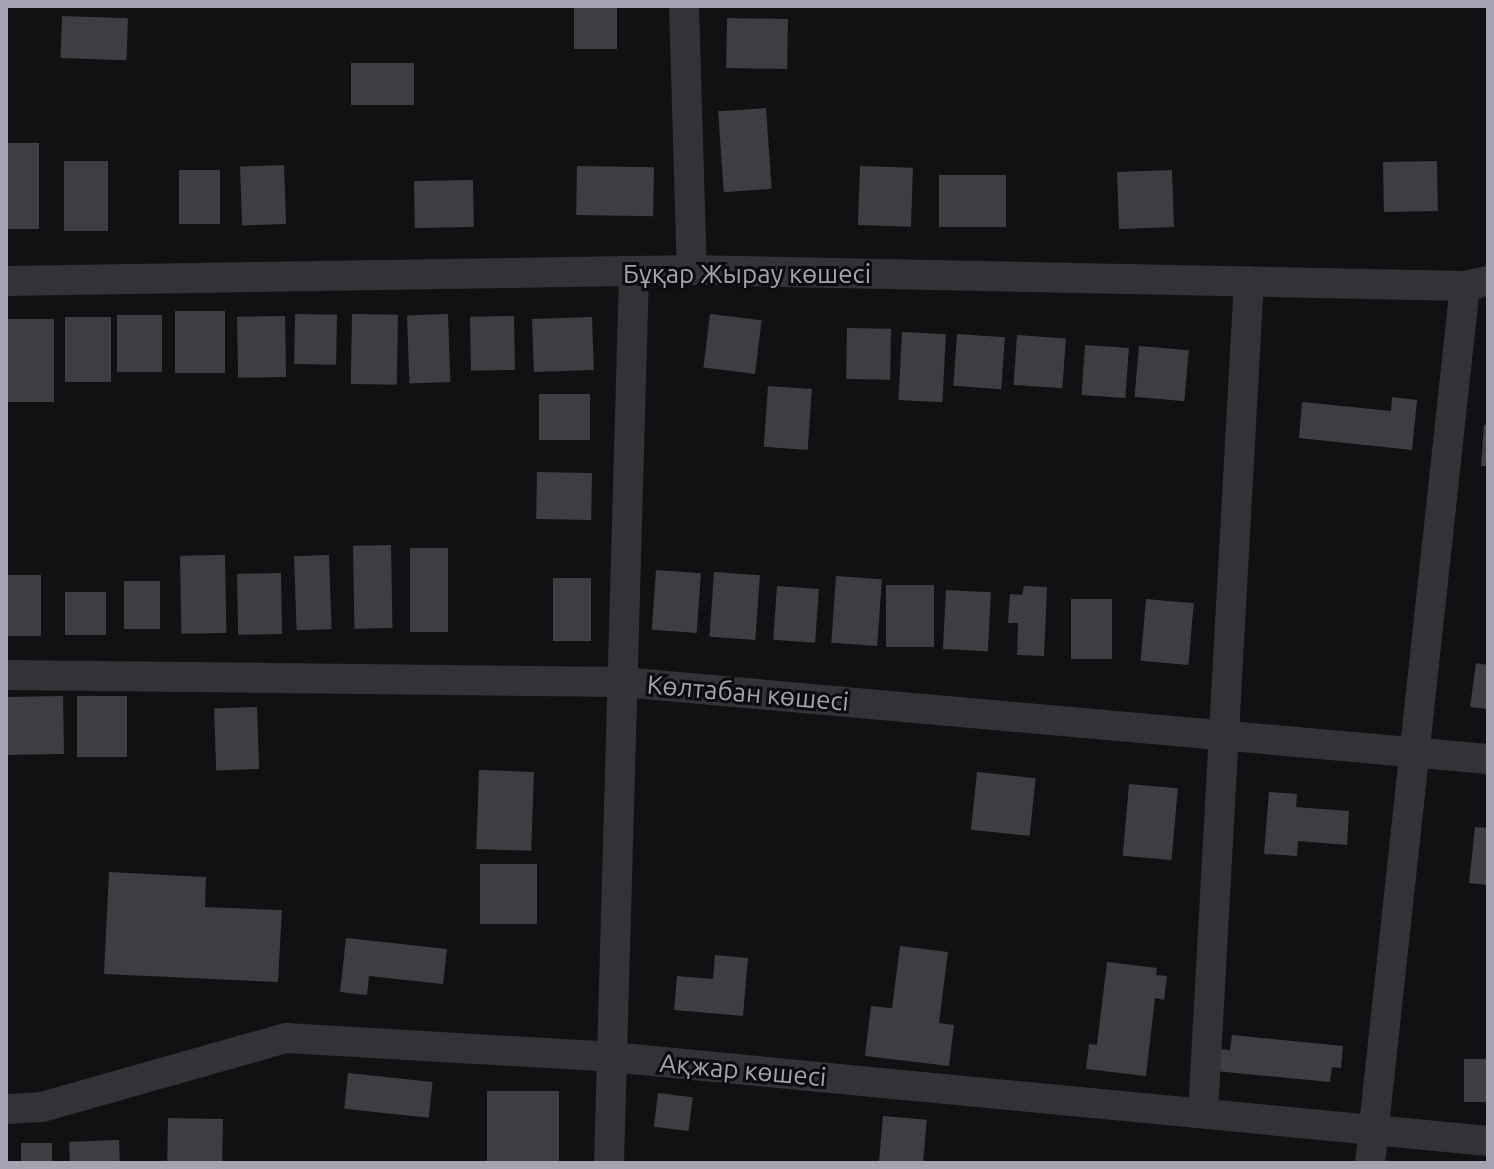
<!DOCTYPE html>
<meta charset="utf-8">
<style>
body{margin:0}
#map{position:relative;width:1494px;height:1169px;overflow:hidden;background:#111012;font-family:Ubuntu,sans-serif}
div>[style]{position:absolute}
[style*='--x']{left:calc(var(--x)*1px);top:calc(var(--y)*1px);width:calc(var(--w)*1px);rotate:calc(var(--a)*1deg)}
.building>*{inset:0;background:#3e3d42;transform-origin:0 0}
.minor>*{height:30px;margin:-15px;padding:0 15px;transform-origin:15px;border-radius:15px;background:#333236}
span{translate:-50% -50%;white-space:nowrap;text-align:center;line-height:1.15;-webkit-text-stroke:6px #0c0b0d;paint-order:stroke}
.street-label{font-size:26px;color:#a4a3b1}
.frame{position:absolute;inset:0;border:8px solid #a4a3b1;pointer-events:none}
</style>
<div id="map">
<div class="building">
<i style="left:574px;top:6px;width:43px;height:43px"></i>
<i style="left:62px;top:16px;width:66px;height:42px;rotate:2deg"></i>
<i style="left:727px;top:18px;width:61px;height:50px;rotate:1deg"></i>
<i style="left:351px;top:63px;width:63px;height:42px"></i>
<i style="left:766px;top:108px;width:81px;height:48px;rotate:86deg"></i>
<i style="left:6px;top:143px;width:33px;height:86px"></i>
<i style="left:64px;top:161px;width:44px;height:70px"></i>
<i style="left:1437px;top:161px;width:50px;height:54px;rotate:89deg"></i>
<i style="left:284px;top:165px;width:59px;height:44px;rotate:88deg"></i>
<i style="left:577px;top:166px;width:77px;height:49px;rotate:1deg"></i>
<i style="left:860px;top:166px;width:53px;height:59px;rotate:2deg"></i>
<i style="left:179px;top:170px;width:41px;height:54px"></i>
<i style="left:1172px;top:170px;width:57px;height:55px;rotate:88deg"></i>
<i style="left:939px;top:175px;width:67px;height:52px"></i>
<i style="left:473px;top:180px;width:47px;height:59px;rotate:89deg"></i>
<i style="left:175px;top:311px;width:50px;height:62px"></i>
<i style="left:295px;top:314px;width:42px;height:50px;rotate:1deg"></i>
<i style="left:352px;top:314px;width:46px;height:70px;rotate:1deg"></i>
<i style="left:448px;top:314px;width:68px;height:41px;rotate:88deg"></i>
<i style="left:710px;top:314px;width:52px;height:54px;rotate:7deg"></i>
<i style="left:117px;top:315px;width:45px;height:57px"></i>
<i style="left:285px;top:316px;width:61px;height:48px;rotate:89deg"></i>
<i style="left:514px;top:316px;width:54px;height:44px;rotate:89deg"></i>
<i style="left:65px;top:317px;width:46px;height:65px"></i>
<i style="left:592px;top:317px;width:53px;height:60px;rotate:88deg"></i>
<i style="left:6px;top:319px;width:48px;height:83px"></i>
<i style="left:847px;top:328px;width:44px;height:51px;rotate:1deg"></i>
<i style="left:902px;top:332px;width:44px;height:68px;rotate:3deg"></i>
<i style="left:957px;top:334px;width:48px;height:52px;rotate:4deg"></i>
<i style="left:1017px;top:335px;width:49px;height:50px;rotate:4deg"></i>
<i style="left:1085px;top:345px;width:44px;height:50px;rotate:4deg"></i>
<i style="left:1139px;top:346px;width:50px;height:51px;rotate:5deg"></i>
<i style="left:768px;top:386px;width:44px;height:61px;rotate:4deg"></i>
<i style="left:539px;top:394px;width:51px;height:46px"></i>
<i style="clip-path:polygon(1392px 397px,1417px 400px,1412px 450px,1299px 438px,1302px 402px,1391px 411px)"></i>
<i style="clip-path:polygon(1484px 425px,1488px 425px,1488px 466px,1481px 466px)"></i>
<i style="left:537px;top:472px;width:55px;height:47px;rotate:1deg"></i>
<i style="left:391px;top:545px;width:83px;height:38px;rotate:89deg"></i>
<i style="left:410px;top:548px;width:38px;height:84px"></i>
<i style="left:225px;top:555px;width:78px;height:45px;rotate:89deg"></i>
<i style="left:329px;top:555px;width:74px;height:35px;rotate:88deg"></i>
<i style="left:656px;top:570px;width:45px;height:60px;rotate:4deg"></i>
<i style="left:714px;top:572px;width:46px;height:65px;rotate:4deg"></i>
<i style="left:281px;top:573px;width:61px;height:44px;rotate:89deg"></i>
<i style="left:6px;top:575px;width:35px;height:61px"></i>
<i style="left:836px;top:576px;width:46px;height:67px;rotate:4deg"></i>
<i style="left:553px;top:578px;width:38px;height:63px"></i>
<i style="left:124px;top:581px;width:36px;height:48px"></i>
<i style="left:886px;top:585px;width:48px;height:62px"></i>
<i style="left:777px;top:586px;width:42px;height:54px;rotate:4deg"></i>
<i style="clip-path:polygon(1024px 586px,1047px 587px,1044px 656px,1017px 655px,1018px 623px,1008px 623px,1010px 594px,1022px 595px)"></i>
<i style="left:946px;top:590px;width:45px;height:59px;rotate:3deg"></i>
<i style="left:65px;top:592px;width:41px;height:43px"></i>
<i style="left:1071px;top:599px;width:41px;height:60px"></i>
<i style="left:1146px;top:599px;width:48px;height:62px;rotate:5deg"></i>
<i style="clip-path:polygon(1476px 663px,1488px 665px,1488px 709px,1470px 707px)"></i>
<i style="left:63px;top:696px;width:58px;height:57px;rotate:89deg"></i>
<i style="left:77px;top:696px;width:50px;height:61px"></i>
<i style="left:257px;top:707px;width:62px;height:43px;rotate:88deg"></i>
<i style="left:479px;top:770px;width:55px;height:79px;rotate:2deg"></i>
<i style="left:977px;top:772px;width:59px;height:58px;rotate:6deg"></i>
<i style="left:1129px;top:784px;width:49px;height:72px;rotate:5deg"></i>
<i style="clip-path:polygon(1269px 792px,1297px 794px,1296px 807px,1349px 811px,1347px 845px,1298px 841px,1297px 856px,1264px 854px)"></i>
<i style="clip-path:polygon(1475px 827px,1488px 828px,1488px 885px,1469px 883px)"></i>
<i style="left:480px;top:864px;width:57px;height:60px"></i>
<i style="clip-path:polygon(109px 872px,206px 877px,205px 907px,282px 910px,278px 982px,104px 974px)"></i>
<i style="clip-path:polygon(346px 938px,447px 949px,443px 984px,369px 976px,367px 995px,340px 992px)"></i>
<i style="clip-path:polygon(900px 946px,948px 952px,939px 1023px,954px 1025px,949px 1066px,865px 1056px,871px 1006px,892px 1008px)"></i>
<i style="clip-path:polygon(715px 955px,748px 958px,743px 1016px,674px 1010px,677px 976px,713px 979px)"></i>
<i style="clip-path:polygon(1107px 962px,1157px 968px,1156px 975px,1167px 976px,1164px 1000px,1155px 998px,1146px 1076px,1086px 1069px,1089px 1044px,1097px 1045px)"></i>
<i style="clip-path:polygon(1232px 1035px,1343px 1046px,1341px 1068px,1332px 1067px,1330px 1082px,1215px 1071px,1218px 1049px,1230px 1050px)"></i>
<i style="left:1464px;top:1059px;width:24px;height:43px"></i>
<i style="left:348px;top:1073px;width:85px;height:36px;rotate:6deg"></i>
<i style="left:487px;top:1091px;width:72px;height:72px"></i>
<i style="left:658px;top:1093px;width:35px;height:34px;rotate:7deg"></i>
<i style="left:883px;top:1116px;width:44px;height:47px;rotate:5deg"></i>
<i style="left:168px;top:1118px;width:55px;height:45px;rotate:1deg"></i>
<i style="left:119px;top:1140px;width:23px;height:50px;rotate:88deg"></i>
<i style="left:52px;top:1143px;width:20px;height:31px;rotate:90deg"></i>
</div>
<div class="minor">
<i style="--x:684;--y:6;--w:264;--a:88.3"></i>
<i style="--x:6;--y:281;--w:686;--a:-0.92"></i>
<i style="--x:692;--y:270;--w:773;--a:1.19"></i>
<i style="--x:1465;--y:286;--w:24;--a:-12"></i>
<i style="--x:6;--y:675;--w:616;--a:0.65"></i>
<i style="--x:622;--y:682;--w:869;--a:5.08"></i>
<i style="--x:6;--y:1109;--w:36;--a:-3"></i>
<i style="--x:42;--y:1107;--w:254;--a:-15.8"></i>
<i style="--x:286;--y:1038;--w:326;--a:3.3"></i>
<i style="--x:611;--y:1057;--w:881;--a:5.47"></i>
<i style="--x:1203;--y:1113;--w:833;--a:-86.84"></i>
<i style="--x:609;--y:1163;--w:889;--a:-88.39"></i>
<i style="--x:1370;--y:1163;--w:882;--a:-83.82"></i>
</div>
<div class="street-label">
<span style="left:747px;top:274px">Бұқар Жырау көшесі</span>
<span style="left:748px;top:693px;rotate:5deg">Көлтабан көшесі</span>
<span style="left:743px;top:1070px;rotate:5deg">Ақжар көшесі</span>
</div>
<div class="frame"></div>
</div>
